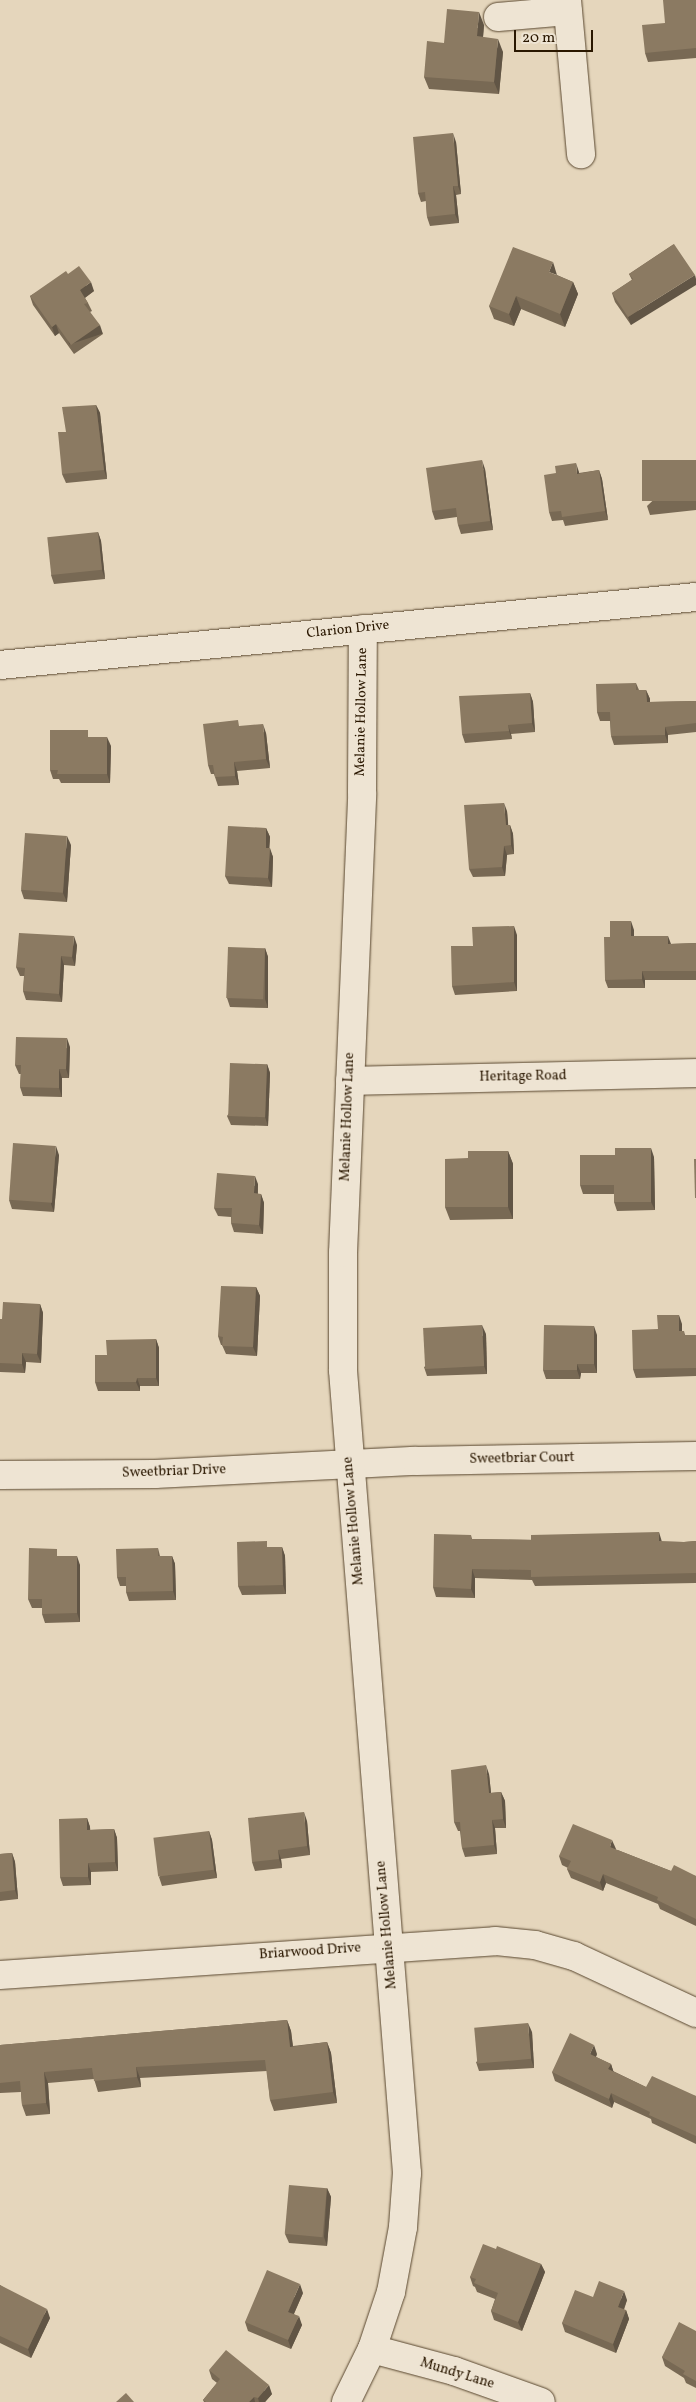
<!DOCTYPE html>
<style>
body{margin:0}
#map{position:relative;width:696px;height:2402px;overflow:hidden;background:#e5d6bc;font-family:Vollkorn,serif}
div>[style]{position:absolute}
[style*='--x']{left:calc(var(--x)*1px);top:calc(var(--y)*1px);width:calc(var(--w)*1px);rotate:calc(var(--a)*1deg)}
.roads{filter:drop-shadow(0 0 1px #59472f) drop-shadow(0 0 1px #59472f)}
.minor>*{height:28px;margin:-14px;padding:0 14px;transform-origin:14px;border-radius:14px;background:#eee4d3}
.wall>*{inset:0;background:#786954}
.shaded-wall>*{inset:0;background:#615545;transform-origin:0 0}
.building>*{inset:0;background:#8b7a62;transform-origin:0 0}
span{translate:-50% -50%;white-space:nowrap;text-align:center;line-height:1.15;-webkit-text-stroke:4px #eee4d3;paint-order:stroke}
.street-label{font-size:14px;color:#2a1700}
.scale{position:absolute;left:514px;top:30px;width:79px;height:22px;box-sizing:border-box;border:2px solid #2a1700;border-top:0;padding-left:6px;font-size:15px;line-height:18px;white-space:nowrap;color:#2a1700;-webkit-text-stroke:4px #eee4d3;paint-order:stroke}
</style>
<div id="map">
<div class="roads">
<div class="minor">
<i style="--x:567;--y:0;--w:155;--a:84.8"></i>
<i style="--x:498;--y:17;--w:70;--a:-4.9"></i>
<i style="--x:0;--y:665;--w:699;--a:-5.58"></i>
<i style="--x:350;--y:1081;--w:346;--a:-1.3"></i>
<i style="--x:0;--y:1475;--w:155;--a:-0.4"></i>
<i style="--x:155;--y:1474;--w:261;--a:-2.9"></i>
<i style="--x:416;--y:1461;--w:280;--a:-1"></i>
<i style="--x:0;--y:1975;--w:496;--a:-3.9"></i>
<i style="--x:495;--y:1941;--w:40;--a:5.7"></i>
<i style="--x:535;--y:1945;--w:41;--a:15.8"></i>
<i style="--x:574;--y:1956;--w:135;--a:25"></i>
<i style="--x:372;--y:2349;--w:85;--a:15"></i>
<i style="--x:454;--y:2371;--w:92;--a:19.6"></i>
<i style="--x:346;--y:2402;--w:59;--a:-63.9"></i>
<i style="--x:372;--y:2349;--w:60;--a:-71.6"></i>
<i style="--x:391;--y:2292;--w:66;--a:-79.5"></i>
<i style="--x:403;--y:2227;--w:54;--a:-85.8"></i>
<i style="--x:407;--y:2173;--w:806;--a:-94.56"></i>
<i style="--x:343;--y:1370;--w:117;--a:-90"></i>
<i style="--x:343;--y:1253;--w:460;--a:-87.6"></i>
<i style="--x:362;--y:793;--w:164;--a:-89.7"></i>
</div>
</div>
<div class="wall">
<i style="clip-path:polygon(696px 0,696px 58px,648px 62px,645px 53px,665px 23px)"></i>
<i style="clip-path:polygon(484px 25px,483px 37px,503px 52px,499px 94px,429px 89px,424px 77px,444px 43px)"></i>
<i style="clip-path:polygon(456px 142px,461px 194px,456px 195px,459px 223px,430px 226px,427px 217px,426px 201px,421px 202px,418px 193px)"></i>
<i style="clip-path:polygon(674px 244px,631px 325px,615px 302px,612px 293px,632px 280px,629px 274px)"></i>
<i style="clip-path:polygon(68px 274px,94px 291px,85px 298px,88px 303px,92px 311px,90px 312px,103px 334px,74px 354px,59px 333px,55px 336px,33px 305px,30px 296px)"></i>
<i style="clip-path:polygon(557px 275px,573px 282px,578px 294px,565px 327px,521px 309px,514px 326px,494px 319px,489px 306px)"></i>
<i style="clip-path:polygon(96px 405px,100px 413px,107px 479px,66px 483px,62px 474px,66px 432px)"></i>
<i style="clip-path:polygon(696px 460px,696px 510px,650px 515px,647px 506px)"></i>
<i style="clip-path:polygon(485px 469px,493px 530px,461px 534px,458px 525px,457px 517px,435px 520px,432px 511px)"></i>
<i style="clip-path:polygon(599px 470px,602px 479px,608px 520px,565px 526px,563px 520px,552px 521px,549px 512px,579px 472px,579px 473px)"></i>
<i style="clip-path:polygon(98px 532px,101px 541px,105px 579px,54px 584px,51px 575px)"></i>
<i style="clip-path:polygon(636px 683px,639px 690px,646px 690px,650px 699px,650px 702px,696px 701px,696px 732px,668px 735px,668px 743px,614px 745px,611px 736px,610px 721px,600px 721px,597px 712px)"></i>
<i style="clip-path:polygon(530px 693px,533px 702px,535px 732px,511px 734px,512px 739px,465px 743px,462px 734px)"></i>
<i style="clip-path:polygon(240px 726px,266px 733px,270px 768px,237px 771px,239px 785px,218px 786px,214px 774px,211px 774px,208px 765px)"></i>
<i style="clip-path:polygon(91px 737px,111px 746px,110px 783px,61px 783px,59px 779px,53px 779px,50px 770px)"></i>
<i style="clip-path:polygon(507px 811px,508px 825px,510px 825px,513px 834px,514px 854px,507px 855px,505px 876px,473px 877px,469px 869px)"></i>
<i style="clip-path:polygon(266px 828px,270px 837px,269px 848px,273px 857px,272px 887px,229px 884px,225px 876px)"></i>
<i style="clip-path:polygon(71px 845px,67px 902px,24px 899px,21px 890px)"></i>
<i style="clip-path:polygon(634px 930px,634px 936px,671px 944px,696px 943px,696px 980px,645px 980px,645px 988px,608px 988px,605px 980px,610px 937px)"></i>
<i style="clip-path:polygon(517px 935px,517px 991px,455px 995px,452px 986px,473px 946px)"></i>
<i style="clip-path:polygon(77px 945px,75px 966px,64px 965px,62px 1002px,26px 1000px,23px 991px,24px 976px,20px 976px,16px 967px)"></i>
<i style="clip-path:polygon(265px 948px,268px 957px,268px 1008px,230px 1007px,227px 998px)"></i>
<i style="clip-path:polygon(70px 1047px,69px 1078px,62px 1078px,62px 1097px,23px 1096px,20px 1087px,21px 1074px,19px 1074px,15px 1065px)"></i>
<i style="clip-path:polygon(267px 1064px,270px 1073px,268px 1126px,231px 1125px,227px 1116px)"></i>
<i style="clip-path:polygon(508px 1151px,513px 1164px,513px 1219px,450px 1220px,445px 1207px,468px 1158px)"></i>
<i style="clip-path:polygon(59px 1155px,54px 1212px,12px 1209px,9px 1200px)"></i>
<i style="clip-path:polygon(654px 1157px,655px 1210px,617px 1211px,614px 1202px,614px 1194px,583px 1194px,580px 1185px)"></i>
<i style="clip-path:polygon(258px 1184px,258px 1194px,261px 1194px,264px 1203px,263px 1234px,234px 1232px,231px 1223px,231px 1217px,218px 1216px,214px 1208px)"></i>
<i style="clip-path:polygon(256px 1287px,260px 1296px,257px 1356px,226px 1354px,222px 1345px,221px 1345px,218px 1336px)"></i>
<i style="clip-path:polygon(40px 1304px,43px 1313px,41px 1363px,26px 1362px,25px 1373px,0 1372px,0 1319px,2px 1319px)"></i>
<i style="clip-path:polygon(682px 1324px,682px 1331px,684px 1331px,685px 1335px,696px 1335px,696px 1376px,636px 1378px,633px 1369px,658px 1329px)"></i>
<i style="clip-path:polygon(486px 1334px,487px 1374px,427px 1376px,424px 1367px)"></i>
<i style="clip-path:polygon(597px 1335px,597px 1373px,581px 1373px,580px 1379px,546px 1379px,543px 1370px)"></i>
<i style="clip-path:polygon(156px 1339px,159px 1348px,159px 1386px,140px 1386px,140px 1391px,98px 1391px,95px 1382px)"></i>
<i style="clip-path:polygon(471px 1535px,472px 1539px,684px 1542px,696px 1541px,696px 1583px,535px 1586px,532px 1580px,475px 1578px,475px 1598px,436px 1597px,433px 1587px)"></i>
<i style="clip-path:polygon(282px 1547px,285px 1556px,286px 1594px,242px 1595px,238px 1586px)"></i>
<i style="clip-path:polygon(158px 1548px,160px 1556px,172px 1556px,175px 1564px,176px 1600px,129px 1601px,126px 1592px,126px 1586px,120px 1586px,117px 1577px)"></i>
<i style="clip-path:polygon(60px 1556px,80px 1565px,80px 1622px,45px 1623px,42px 1614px,42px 1608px,32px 1608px,28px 1599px)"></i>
<i style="clip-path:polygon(489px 1774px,491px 1793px,501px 1792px,505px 1801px,506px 1828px,495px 1828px,497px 1854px,465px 1857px,462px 1848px,460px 1831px,458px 1831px,454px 1822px)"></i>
<i style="clip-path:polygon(87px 1818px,90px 1827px,90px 1830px,114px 1829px,117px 1838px,118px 1871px,91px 1872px,91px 1885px,63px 1886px,60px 1877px)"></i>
<i style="clip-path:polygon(307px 1821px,310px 1855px,281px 1859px,282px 1868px,255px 1871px,252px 1862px)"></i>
<i style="clip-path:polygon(209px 1831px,212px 1840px,217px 1878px,162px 1886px,159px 1877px)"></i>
<i style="clip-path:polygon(615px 1849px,671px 1871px,696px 1876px,696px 1926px,660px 1909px,658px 1904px,606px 1883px,603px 1891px,571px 1878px,567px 1869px,568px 1868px,562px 1865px,559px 1856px,616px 1849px)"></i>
<i style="clip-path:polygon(12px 1853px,15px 1862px,18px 1899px,0 1901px,0 1854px)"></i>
<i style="clip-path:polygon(287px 2020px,291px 2031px,293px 2046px,327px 2042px,331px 2053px,337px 2103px,274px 2111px,270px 2100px,267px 2071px,140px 2078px,141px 2087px,98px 2092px,94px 2079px,48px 2083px,50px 2114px,26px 2116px,22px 2105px,21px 2092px,0 2093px,0 2045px)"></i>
<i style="clip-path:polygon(532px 2032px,534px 2068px,479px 2071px,476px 2062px)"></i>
<i style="clip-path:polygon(597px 2054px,596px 2057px,611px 2064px,613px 2071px,646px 2087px,696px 2096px,696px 2144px,652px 2123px,651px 2119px,614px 2102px,612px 2108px,555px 2081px,552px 2072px)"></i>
<i style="clip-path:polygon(327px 2188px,331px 2197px,327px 2246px,289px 2243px,285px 2234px)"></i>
<i style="clip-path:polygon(496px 2249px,541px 2264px,545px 2272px,522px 2331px,494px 2320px,491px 2311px,495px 2299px,477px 2292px,475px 2287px,473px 2286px,470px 2277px)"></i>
<i style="clip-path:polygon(0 2285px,50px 2318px,31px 2358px,0 2343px)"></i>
<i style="clip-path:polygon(303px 2293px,294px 2314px,302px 2325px,291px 2349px,248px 2331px,245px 2322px)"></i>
<i style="clip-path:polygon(593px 2297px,627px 2300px,624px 2310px,626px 2310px,629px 2319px,616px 2353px,565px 2332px,562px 2323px)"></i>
<i style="clip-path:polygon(696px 2331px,696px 2388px,686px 2383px,684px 2378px,665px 2366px,662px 2357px)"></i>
<i style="clip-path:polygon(209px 2370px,272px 2394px,265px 2402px,204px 2402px,203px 2400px,217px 2383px,212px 2379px)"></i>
</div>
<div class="shaded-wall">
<i style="clip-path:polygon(479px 12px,484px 25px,482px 49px,477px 36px)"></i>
<i style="clip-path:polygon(498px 39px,503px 52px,499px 94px,494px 82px)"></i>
<i style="clip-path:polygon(453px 133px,456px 142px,461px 194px,458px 186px)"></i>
<i style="clip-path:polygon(453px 186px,456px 195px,459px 223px,455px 214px)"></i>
<i style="clip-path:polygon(553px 262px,557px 275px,549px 272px)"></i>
<i style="clip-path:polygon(695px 275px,696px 279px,696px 285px,631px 325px,628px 317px)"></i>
<i style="clip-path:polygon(91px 282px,94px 291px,83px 299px,80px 290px)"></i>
<i style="clip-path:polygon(573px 282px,578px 294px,565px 327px,560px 314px)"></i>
<i style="clip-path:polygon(516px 296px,521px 309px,514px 326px,509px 314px)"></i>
<i style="clip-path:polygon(56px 324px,59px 333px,55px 336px,52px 327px)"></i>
<i style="left:100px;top:325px;width:9px;height:35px;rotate:72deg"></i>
<i style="clip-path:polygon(96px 405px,100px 413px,107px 479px,104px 470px)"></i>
<i style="clip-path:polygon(482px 460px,485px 469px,493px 530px,490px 521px)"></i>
<i style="clip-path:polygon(576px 463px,579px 472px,580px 483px,577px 474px)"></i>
<i style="clip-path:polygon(599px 470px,602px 479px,608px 520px,605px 511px)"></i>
<i style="clip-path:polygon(98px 532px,101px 541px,105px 579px,102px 570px)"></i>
<i style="clip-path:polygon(646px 690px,650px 699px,650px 711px,647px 702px)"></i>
<i style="clip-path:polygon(530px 693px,533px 702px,535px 732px,532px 723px)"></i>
<i style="clip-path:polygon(263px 724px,266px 733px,270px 768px,266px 759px)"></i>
<i style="clip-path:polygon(508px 725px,511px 734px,512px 739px,509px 731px)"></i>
<i style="clip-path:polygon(665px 727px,668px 735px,668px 743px,665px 735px)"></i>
<i style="clip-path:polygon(107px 737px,111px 746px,110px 783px,107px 774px)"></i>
<i style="clip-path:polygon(234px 762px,237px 771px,239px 785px,235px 776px)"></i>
<i style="clip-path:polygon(504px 803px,507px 811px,509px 834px,506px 825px)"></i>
<i style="clip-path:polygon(510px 825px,513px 834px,514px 854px,511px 845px)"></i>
<i style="clip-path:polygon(266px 828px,270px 837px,269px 856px,266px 848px)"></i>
<i style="clip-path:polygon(67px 836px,71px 845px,67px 902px,63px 893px)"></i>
<i style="clip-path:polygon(504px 846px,507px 855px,505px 876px,502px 867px)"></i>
<i style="clip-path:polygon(270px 848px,273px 857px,272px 887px,268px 878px)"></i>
<i style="clip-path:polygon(631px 921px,634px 930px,634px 945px,631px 936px)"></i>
<i style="clip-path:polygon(514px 926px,517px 935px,517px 991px,514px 982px)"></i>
<i style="clip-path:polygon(74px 936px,77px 945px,75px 966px,72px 957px)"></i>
<i style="clip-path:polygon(668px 936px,671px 944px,668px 944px)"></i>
<i style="clip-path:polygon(265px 948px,268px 957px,268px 1008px,265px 999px)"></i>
<i style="clip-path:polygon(61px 956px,64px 965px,62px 1002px,59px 994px)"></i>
<i style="clip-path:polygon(642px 971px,645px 980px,645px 988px,642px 979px)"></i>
<i style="clip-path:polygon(67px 1038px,70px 1047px,69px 1078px,66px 1069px)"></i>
<i style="clip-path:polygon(267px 1064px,270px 1073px,268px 1126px,265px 1117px)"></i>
<i style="clip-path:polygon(59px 1069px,62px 1078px,62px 1097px,59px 1088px)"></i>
<i style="clip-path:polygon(56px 1146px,59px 1155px,54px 1212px,51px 1204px)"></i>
<i style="clip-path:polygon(651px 1148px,654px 1157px,655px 1210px,651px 1202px)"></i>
<i style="clip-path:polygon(508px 1151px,513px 1164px,513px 1219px,508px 1207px)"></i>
<i style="clip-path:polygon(255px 1176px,258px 1184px,257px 1202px,254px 1193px)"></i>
<i style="clip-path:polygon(261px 1194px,264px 1203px,263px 1234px,259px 1225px)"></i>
<i style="clip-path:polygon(256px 1287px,260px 1296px,257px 1356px,253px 1347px)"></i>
<i style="clip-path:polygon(40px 1304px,43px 1313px,41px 1363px,37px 1354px)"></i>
<i style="clip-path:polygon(679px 1315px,682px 1324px,682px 1339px,679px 1331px)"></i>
<i style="clip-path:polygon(482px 1325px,486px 1334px,487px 1374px,484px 1366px)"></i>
<i style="clip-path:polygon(594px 1326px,597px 1335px,597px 1373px,594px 1364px)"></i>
<i style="clip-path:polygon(156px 1339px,159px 1348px,159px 1386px,156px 1378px)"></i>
<i style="clip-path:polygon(22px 1353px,26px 1362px,25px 1373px,22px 1364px)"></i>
<i style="clip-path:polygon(577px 1364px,581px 1373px,580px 1379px,577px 1370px)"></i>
<i style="clip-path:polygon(137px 1378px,140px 1386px,140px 1391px,136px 1382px)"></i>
<i style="clip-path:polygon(659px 1532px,662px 1542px,659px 1541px)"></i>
<i style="clip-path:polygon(282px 1547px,285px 1556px,286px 1594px,283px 1585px)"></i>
<i style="clip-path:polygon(77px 1556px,80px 1565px,80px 1622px,77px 1613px)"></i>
<i style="clip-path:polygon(172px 1556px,175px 1564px,176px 1600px,173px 1591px)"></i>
<i style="clip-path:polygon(472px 1569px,475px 1578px,475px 1598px,471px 1589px)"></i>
<i style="clip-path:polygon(486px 1765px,489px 1774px,492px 1802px,489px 1793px)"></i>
<i style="clip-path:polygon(501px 1792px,505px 1801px,506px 1828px,503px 1819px)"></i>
<i style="clip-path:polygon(304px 1812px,307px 1821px,310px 1855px,307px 1846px)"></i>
<i style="clip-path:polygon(87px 1818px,90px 1827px,91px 1839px,87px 1830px)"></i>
<i style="clip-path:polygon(492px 1820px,495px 1828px,497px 1854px,494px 1845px)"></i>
<i style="clip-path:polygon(114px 1829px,117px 1838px,118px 1871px,115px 1862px)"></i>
<i style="clip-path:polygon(209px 1831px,212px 1840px,217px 1878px,214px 1870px)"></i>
<i style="clip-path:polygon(612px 1840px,616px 1849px,613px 1856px,610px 1847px)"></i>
<i style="clip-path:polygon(278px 1850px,281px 1859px,282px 1868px,279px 1859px)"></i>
<i style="clip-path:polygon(12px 1853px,15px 1862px,18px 1899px,15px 1890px)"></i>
<i style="clip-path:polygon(88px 1863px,91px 1872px,91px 1885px,88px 1877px)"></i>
<i style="clip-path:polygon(603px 1874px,606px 1883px,603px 1891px,600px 1882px)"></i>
<i style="clip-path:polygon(287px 2020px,291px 2031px,294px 2057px,290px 2047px)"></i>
<i style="clip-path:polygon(528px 2023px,532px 2032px,534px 2068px,531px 2059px)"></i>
<i style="clip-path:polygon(327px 2042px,331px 2053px,337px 2103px,333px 2092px)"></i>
<i style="clip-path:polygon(594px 2045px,597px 2054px,593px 2063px,590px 2054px)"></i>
<i style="clip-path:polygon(611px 2064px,614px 2073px,608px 2069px)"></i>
<i style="clip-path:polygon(136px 2067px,140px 2078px,141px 2087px,137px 2077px)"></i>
<i style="clip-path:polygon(44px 2072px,48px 2083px,50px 2114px,46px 2103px)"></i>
<i style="clip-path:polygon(611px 2093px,614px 2102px,612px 2108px,609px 2099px)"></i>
<i style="clip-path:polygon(327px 2188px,331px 2197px,327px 2246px,324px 2237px)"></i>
<i style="clip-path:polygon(541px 2264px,545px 2272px,522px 2331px,518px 2322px)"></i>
<i style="clip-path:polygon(300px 2284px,303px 2293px,291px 2320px,288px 2312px)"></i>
<i style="clip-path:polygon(624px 2291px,627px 2300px,621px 2316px,618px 2307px)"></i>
<i style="clip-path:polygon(47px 2309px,50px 2318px,31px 2358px,28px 2349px)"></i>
<i style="clip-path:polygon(626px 2310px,629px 2319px,616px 2353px,613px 2344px)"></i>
<i style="clip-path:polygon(299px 2316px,302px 2325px,291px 2349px,288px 2340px)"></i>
<i style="clip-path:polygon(269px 2385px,272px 2394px,265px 2402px,259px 2402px,258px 2398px)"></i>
<i style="clip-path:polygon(254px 2397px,255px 2402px,249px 2402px)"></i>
</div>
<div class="building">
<i style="clip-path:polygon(663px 0,696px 0,696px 48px,645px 53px,642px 25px,665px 23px)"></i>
<i style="clip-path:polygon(447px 9px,479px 12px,477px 36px,498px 39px,494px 82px,424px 77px,427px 41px,444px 43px)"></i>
<i style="clip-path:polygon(453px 133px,458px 186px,453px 186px,455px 214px,427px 217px,425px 192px,418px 193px,413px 137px)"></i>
<i style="clip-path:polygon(674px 244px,695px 275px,628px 317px,612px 293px,633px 279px,629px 274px)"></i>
<i style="clip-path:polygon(513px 247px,553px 262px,549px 272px,573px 282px,560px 314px,516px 296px,509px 314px,489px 306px)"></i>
<i style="clip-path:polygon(79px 266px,91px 282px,80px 290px,88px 303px,84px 304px,100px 325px,71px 345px,56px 324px,52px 327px,30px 296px,66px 271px,68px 274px)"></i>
<i style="clip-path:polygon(96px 405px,104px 470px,62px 474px,58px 432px,66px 432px,62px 407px)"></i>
<i style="clip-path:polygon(482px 460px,490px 521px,458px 525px,456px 508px,432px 511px,426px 468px)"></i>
<i style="left:696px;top:460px;width:41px;height:54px;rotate:90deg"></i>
<i style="clip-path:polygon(576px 463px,577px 474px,599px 470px,605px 511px,562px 517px,561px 511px,549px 512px,544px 475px,556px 473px,555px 466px)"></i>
<i style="left:98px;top:532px;width:38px;height:51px;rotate:84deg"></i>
<i style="clip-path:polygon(636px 683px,636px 690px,646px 690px,647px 702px,696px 701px,696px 723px,665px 727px,665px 735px,611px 736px,610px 712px,597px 712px,596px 684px)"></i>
<i style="clip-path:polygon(530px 693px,532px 723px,508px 725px,509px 731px,462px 734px,459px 696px)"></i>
<i style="clip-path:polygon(238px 720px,239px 726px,263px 724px,266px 759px,234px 762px,235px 776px,215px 777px,213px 765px,208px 765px,203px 724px)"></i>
<i style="clip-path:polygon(50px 730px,88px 730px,88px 737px,107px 737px,107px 774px,57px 774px,58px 770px,50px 770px)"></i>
<i style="clip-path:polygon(504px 803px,506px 825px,510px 825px,511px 845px,504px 846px,502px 867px,469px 869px,464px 805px)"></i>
<i style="clip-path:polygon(228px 826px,266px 828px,266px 848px,270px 848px,268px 878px,225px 876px)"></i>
<i style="left:25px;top:833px;width:42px;height:57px;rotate:4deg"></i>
<i style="clip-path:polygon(610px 921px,631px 921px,631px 936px,668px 936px,668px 944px,696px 943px,696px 971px,642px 971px,642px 979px,605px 980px,604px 937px,610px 937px)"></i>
<i style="clip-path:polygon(514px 926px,514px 982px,452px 986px,451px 946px,473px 946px,472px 927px)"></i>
<i style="clip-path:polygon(19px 933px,74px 936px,72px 957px,61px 956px,59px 994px,23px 991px,25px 968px,16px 967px)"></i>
<i style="left:228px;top:947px;width:37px;height:51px;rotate:2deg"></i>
<i style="clip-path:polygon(16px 1037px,67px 1038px,66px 1069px,59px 1069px,59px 1088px,20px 1087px,21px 1065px,15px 1065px)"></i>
<i style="left:230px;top:1063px;width:37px;height:53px;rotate:2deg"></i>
<i style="left:13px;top:1143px;width:43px;height:57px;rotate:4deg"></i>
<i style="clip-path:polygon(615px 1148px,651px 1148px,651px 1202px,614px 1202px,614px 1185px,580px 1185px,580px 1155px,615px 1155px)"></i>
<i style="clip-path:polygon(468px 1151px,508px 1151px,508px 1207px,445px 1207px,445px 1159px,468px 1158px)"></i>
<i style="clip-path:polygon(694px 1159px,696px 1159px,696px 1198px,695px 1198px)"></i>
<i style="clip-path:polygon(217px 1173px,255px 1176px,254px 1193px,261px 1194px,259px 1225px,231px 1223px,232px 1208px,214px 1208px)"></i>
<i style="clip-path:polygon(221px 1286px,256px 1287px,253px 1347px,222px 1346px,223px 1337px,218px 1336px)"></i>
<i style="clip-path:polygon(3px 1302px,40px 1304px,37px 1354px,22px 1353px,22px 1364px,0 1363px,0 1319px,2px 1319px)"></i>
<i style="clip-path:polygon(657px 1315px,679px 1315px,679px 1331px,684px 1331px,684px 1335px,696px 1335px,696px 1368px,633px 1369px,632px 1330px,658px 1329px)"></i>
<i style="left:482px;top:1325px;width:41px;height:59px;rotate:87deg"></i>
<i style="clip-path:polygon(544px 1325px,594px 1326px,594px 1364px,577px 1364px,577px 1370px,543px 1370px)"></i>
<i style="clip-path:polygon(156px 1339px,156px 1378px,137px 1378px,136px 1382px,95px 1382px,95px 1355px,107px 1355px,106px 1340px)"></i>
<i style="clip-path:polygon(659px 1532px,659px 1541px,684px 1542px,696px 1541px,696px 1573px,531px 1577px,531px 1570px,472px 1569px,471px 1589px,433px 1587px,434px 1534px,471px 1535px,471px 1539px,531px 1540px,531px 1535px)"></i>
<i style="clip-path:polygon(267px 1541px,267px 1547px,282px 1547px,283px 1585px,238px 1586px,237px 1542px)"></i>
<i style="clip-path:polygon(29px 1548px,57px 1549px,57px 1556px,77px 1556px,77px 1613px,42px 1614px,42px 1599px,28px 1599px)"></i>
<i style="clip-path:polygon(158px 1548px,158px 1556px,172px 1556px,173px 1591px,126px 1592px,126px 1577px,117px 1577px,116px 1549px)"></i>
<i style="clip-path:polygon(486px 1765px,489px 1793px,501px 1792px,503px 1819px,492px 1820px,494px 1845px,462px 1848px,460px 1822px,454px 1822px,451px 1770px)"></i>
<i style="clip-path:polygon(304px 1812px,307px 1846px,278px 1850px,279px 1859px,252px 1862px,248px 1818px)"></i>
<i style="clip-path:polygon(87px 1818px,87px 1830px,114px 1829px,115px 1862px,88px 1863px,88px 1877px,60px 1877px,59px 1819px)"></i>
<i style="clip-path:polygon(573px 1824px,612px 1840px,610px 1847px,671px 1871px,674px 1865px,696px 1876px,696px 1919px,657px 1900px,658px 1897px,603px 1874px,600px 1882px,567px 1869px,571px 1861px,559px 1856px)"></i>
<i style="left:209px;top:1831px;width:39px;height:56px;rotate:83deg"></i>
<i style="clip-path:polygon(12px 1853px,15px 1890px,0 1892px,0 1854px)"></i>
<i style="clip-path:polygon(287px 2020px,290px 2047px,327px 2042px,333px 2092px,270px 2100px,265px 2060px,136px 2067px,137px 2077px,94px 2081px,92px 2068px,44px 2072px,46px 2103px,22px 2105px,20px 2081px,0 2083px,0 2045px)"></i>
<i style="left:528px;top:2023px;width:36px;height:54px;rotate:85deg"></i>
<i style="clip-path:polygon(570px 2033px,594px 2045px,590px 2054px,611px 2064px,608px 2069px,646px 2087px,652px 2076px,696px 2096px,696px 2136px,649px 2115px,650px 2112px,611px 2093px,609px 2099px,552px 2072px)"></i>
<i style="left:289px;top:2185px;width:38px;height:49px;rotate:5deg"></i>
<i style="clip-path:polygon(483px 2244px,496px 2249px,497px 2246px,541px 2264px,518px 2322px,491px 2311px,498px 2293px,474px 2283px,476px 2279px,470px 2277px)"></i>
<i style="clip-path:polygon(267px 2270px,300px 2284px,288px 2312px,299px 2316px,288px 2340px,245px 2322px)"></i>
<i style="clip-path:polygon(599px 2281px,624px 2291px,618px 2307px,626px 2310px,613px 2344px,562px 2323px,575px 2290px,593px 2297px)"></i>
<i style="clip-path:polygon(0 2285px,47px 2309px,28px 2349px,0 2336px)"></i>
<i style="clip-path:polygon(679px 2322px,696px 2331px,696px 2381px,683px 2374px,685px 2371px,662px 2357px)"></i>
<i style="clip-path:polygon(226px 2350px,269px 2385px,258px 2398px,254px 2397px,249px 2402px,206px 2402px,203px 2400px,220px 2379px,209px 2370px)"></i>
<i style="clip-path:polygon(126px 2393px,134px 2402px,116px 2402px)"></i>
</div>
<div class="street-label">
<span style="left:348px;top:630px;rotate:-6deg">Clarion Drive</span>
<span style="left:362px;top:712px;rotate:-89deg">Melanie Hollow Lane</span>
<span style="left:523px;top:1077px;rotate:-1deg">Heritage Road</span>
<span style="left:348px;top:1117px;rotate:-88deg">Melanie Hollow Lane</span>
<span style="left:522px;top:1459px;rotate:-1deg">Sweetbriar Court</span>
<span style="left:174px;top:1472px;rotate:-2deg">Sweetbriar Drive</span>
<span style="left:354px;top:1521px;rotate:-95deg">Melanie Hollow Lane</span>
<span style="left:387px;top:1925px;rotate:-95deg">Melanie Hollow Lane</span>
<span style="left:310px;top:1952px;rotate:-4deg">Briarwood Drive</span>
<span style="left:457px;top:2374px;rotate:17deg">Mundy Lane</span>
</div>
<div class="scale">20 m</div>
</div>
